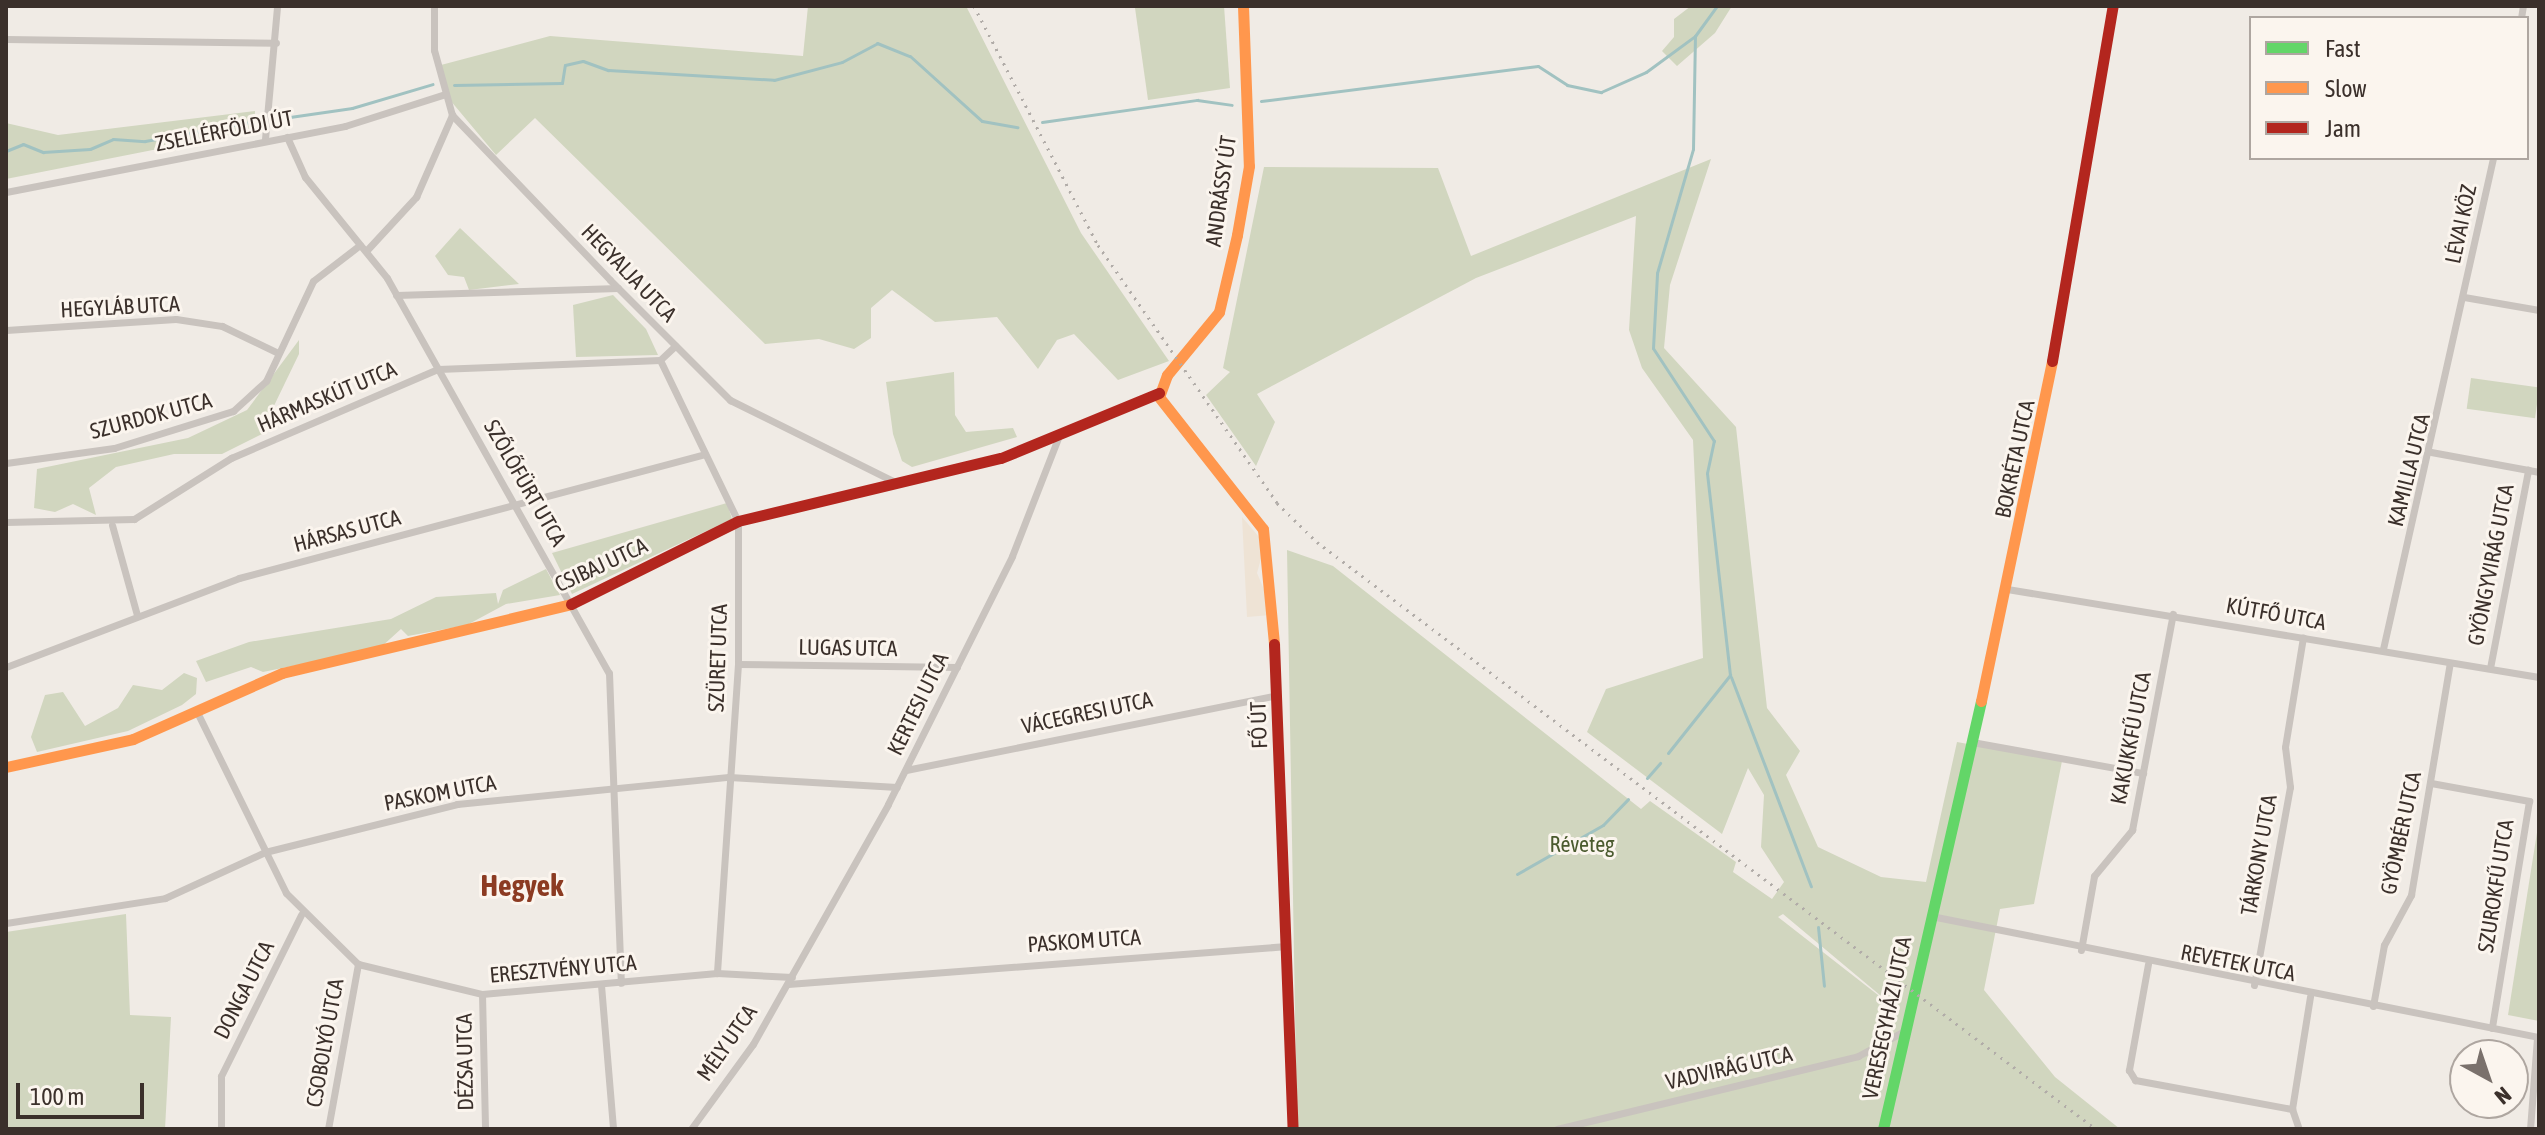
<!DOCTYPE html>
<meta charset="utf-8">
<style>
body{margin:0}
#map{position:relative;width:2545px;height:1135px;overflow:hidden;background:#f0ebe5;font-family:"Asap Condensed",sans-serif}
div>[style]{position:absolute}
[style*='--x']{left:calc(var(--x)*1px);top:calc(var(--y)*1px);width:calc(var(--w)*1px);rotate:calc(var(--a)*1deg)}
.green>*{inset:0;background:#d1d6bf;transform-origin:0 0}
.plaza>*{inset:0;background:#eee3d5}
.stream>*{height:3px;margin:-1.5px;padding:0 1.5px;transform-origin:1.5px;border-radius:1.5px;background:#a1c2c1}
.street>*{height:7px;margin:-3.5px;padding:0 3.5px;transform-origin:3.5px;border-radius:3.5px;background:#c9c3be}
.fast>*{height:11px;margin:-5.5px;padding:0 5.5px;transform-origin:5.5px;border-radius:5.5px;background:#63d668}
.slow>*{height:11px;margin:-5.5px;padding:0 5.5px;transform-origin:5.5px;border-radius:5.5px;background:#ff974d}
.jam>*{height:11px;margin:-5.5px;padding:0 5.5px;transform-origin:5.5px;border-radius:5.5px;background:#b3261e}
.rail>*{height:3px;margin-top:-1.5px;transform-origin:0;background:repeating-linear-gradient(90deg,#b1aca8 0 2px,transparent 0 8px)}
span{translate:-50% -50%;white-space:nowrap;text-align:center;line-height:1.15;-webkit-text-stroke:6px #fbf5ee;paint-order:stroke}
.street-label{font-size:22px;color:#3b302b}
.park-label{font-size:22px;color:#4a5a2e}
.district-label{font-size:30px;color:#8c3b22;font-weight:700}
.frame{position:absolute;inset:0;border:8px solid #3b302b;pointer-events:none}
.legend{position:absolute;left:2249px;top:16px;width:280px;height:144px;box-sizing:border-box;background:#fbf5ee;border:2px solid #aea6a0;margin:0;padding:10px 14px;list-style:none;font-size:24px;color:#3b302b}
.legend li{display:flex;align-items:center;gap:16px;height:40px}
.legend b{width:40px;border:2px solid #aea6a0}
.north{position:absolute;left:2449px;top:1039px;width:80px;height:80px;box-sizing:border-box;background:#fbf5ee;border:2px solid #aea6a0;border-radius:50%;rotate:140deg;font-size:22px;font-weight:700;line-height:32px;text-align:center;color:#3b302b}
.north::after{content:'';display:block;margin:auto;width:28px;height:36px;background:#7a716c;clip-path:polygon(50% 0,100% 100%,50% 72%,0 100%)}
.scale{position:absolute;left:16px;top:1083px;width:128px;height:36px;box-sizing:border-box;border:4px solid #3b302b;border-top:0;padding-left:10px;font-size:24px;line-height:28px;white-space:nowrap;color:#3b302b;-webkit-text-stroke:6px #fbf5ee;paint-order:stroke}
</style>
<div id="map">
<div class="green">
<i style="clip-path:polygon(808px 6px,966px 6px,1081px 233px,1169px 361px,1118px 380px,1074px 334px,1057px 340px,1038px 369px,997px 317px,935px 322px,892px 290px,871px 308px,871px 338px,854px 349px,819px 339px,765px 344px,535px 118px,496px 155px,445px 94px,441px 65px,550px 36px,803px 56px)"></i>
<i style="clip-path:polygon(1224px 6px,1230px 88px,1148px 100px,1135px 8px)"></i>
<i style="clip-path:polygon(1691px 6px,1732px 6px,1715px 33px,1677px 66px,1662px 51px,1674px 37px,1674px 19px)"></i>
<i style="clip-path:polygon(255px 111px,254px 130px,6px 179px,6px 123px,58px 135px)"></i>
<i style="clip-path:polygon(evenodd,1711px 159px,1670px 285px,1664px 348px,1736px 427px,1767px 708px,1800px 751px,1786px 775px,1818px 847px,1881px 877px,1926px 882px,1957px 742px,2062px 761px,2034px 904px,2000px 909px,1984px 990px,2055px 1077px,2120px 1129px,1297px 1129px,1287px 550px,1333px 566px,1641px 809px,1650px 801px,1736px 862px,1733px 872px,1772px 899px,1784px 882px,1761px 847px,1764px 795px,1748px 768px,1722px 834px,1587px 732px,1606px 689px,1703px 658px,1693px 440px,1642px 368px,1629px 330px,1636px 216px,1476px 278px,1257px 394px,1275px 422px,1256px 466px,1206px 395px,1230px 372px,1223px 368px,1264px 167px,1438px 168px,1471px 256px,1711px 159px,1783px 914px,1887px 1001px,1887px 1002px,1778px 917px,1783px 914px)"></i>
<i style="clip-path:polygon(460px 228px,519px 284px,469px 290px,464px 277px,448px 275px,435px 256px)"></i>
<i style="clip-path:polygon(613px 295px,646px 329px,658px 355px,576px 357px,573px 305px)"></i>
<i style="clip-path:polygon(299px 340px,299px 354px,270px 414px,276px 427px,222px 454px,174px 454px,116px 467px,89px 488px,96px 515px,73px 504px,55px 512px,34px 508px,37px 469px,188px 438px,247px 410px)"></i>
<i style="clip-path:polygon(954px 372px,955px 415px,966px 432px,1013px 428px,1017px 437px,912px 467px,902px 461px,893px 434px,886px 382px)"></i>
<i style="left:2471px;top:378px;width:69px;height:31px;rotate:8deg"></i>
<i style="clip-path:polygon(727px 503px,732px 519px,572px 594px,552px 553px)"></i>
<i style="clip-path:polygon(546px 569px,560px 595px,506px 604px,467px 625px,408px 636px,401px 629px,380px 648px,263px 672px,251px 667px,206px 682px,196px 661px,249px 642px,391px 619px,436px 597px,496px 593px,498px 604px,503px 590px)"></i>
<i style="clip-path:polygon(184px 673px,197px 678px,196px 694px,182px 705px,128px 731px,37px 752px,31px 737px,45px 695px,63px 692px,85px 726px,118px 708px,133px 685px,162px 690px)"></i>
<i style="clip-path:polygon(2539px 820px,2539px 1021px,2508px 1015px)"></i>
<i style="clip-path:polygon(126px 914px,130px 1015px,171px 1017px,165px 1129px,6px 1129px,6px 932px)"></i>
</div>
<div class="plaza">
<i style="clip-path:polygon(1242px 517px,1265px 544px,1257px 573px,1265px 592px,1272px 590px,1271px 615px,1247px 617px)"></i>
</div>
<div class="stream">
<i style="--x:454;--y:85;--w:108;--a:-1.1"></i>
<i style="--x:562;--y:83;--w:18;--a:-81"></i>
<i style="--x:565;--y:65;--w:18;--a:-13"></i>
<i style="--x:583;--y:61;--w:27;--a:20"></i>
<i style="--x:608;--y:70;--w:166;--a:3.4"></i>
<i style="--x:774;--y:80;--w:70;--a:-14.8"></i>
<i style="--x:842;--y:62;--w:40;--a:-28"></i>
<i style="--x:877;--y:43;--w:35;--a:22"></i>
<i style="--x:910;--y:56;--w:97;--a:42.1"></i>
<i style="--x:982;--y:121;--w:36;--a:10"></i>
<i style="--x:1261;--y:101;--w:279;--a:-7.2"></i>
<i style="--x:1538;--y:66;--w:35;--a:33"></i>
<i style="--x:1567;--y:85;--w:35;--a:12"></i>
<i style="--x:1601;--y:92;--w:49;--a:-24"></i>
<i style="--x:1646;--y:72;--w:61;--a:-36.3"></i>
<i style="--x:276;--y:119;--w:77;--a:-8.2"></i>
<i style="--x:352;--y:108;--w:84;--a:-16.5"></i>
<i style="--x:1042;--y:122;--w:157;--a:-8.1"></i>
<i style="--x:1197;--y:100;--w:35;--a:8"></i>
<i style="--x:6;--y:151;--w:18;--a:-22"></i>
<i style="--x:23;--y:144;--w:22;--a:22"></i>
<i style="--x:43;--y:152;--w:47;--a:-3.7"></i>
<i style="--x:90;--y:149;--w:25;--a:-23"></i>
<i style="--x:113;--y:139;--w:32;--a:4"></i>
<i style="--x:145;--y:141;--w:113;--a:-10.2"></i>
<i style="--x:1731;--y:677;--w:224;--a:69.1"></i>
<i style="--x:1668;--y:753;--w:100;--a:-51.5"></i>
<i style="--x:1730;--y:675;--w:203;--a:-96.5"></i>
<i style="--x:1707;--y:473;--w:33;--a:-78"></i>
<i style="--x:1714;--y:441;--w:111;--a:-123.3"></i>
<i style="--x:1653;--y:348;--w:75;--a:-86.9"></i>
<i style="--x:1657;--y:273;--w:129;--a:-73.8"></i>
<i style="--x:1693;--y:149;--w:113;--a:-89"></i>
<i style="--x:1695;--y:36;--w:37;--a:-54"></i>
<i style="--x:1647;--y:778;--w:20;--a:-49"></i>
<i style="--x:1517;--y:874;--w:99;--a:-29.7"></i>
<i style="--x:1603;--y:825;--w:36;--a:-46"></i>
<i style="--x:1818;--y:927;--w:59;--a:84.2"></i>
</div>
<div class="street">
<i style="--x:434;--y:6;--w:44;--a:90"></i>
<i style="--x:434;--y:50;--w:67;--a:74.5"></i>
<i style="--x:452;--y:115;--w:228;--a:46.2"></i>
<i style="--x:610;--y:280;--w:170;--a:45"></i>
<i style="--x:730;--y:400;--w:184;--a:26.4"></i>
<i style="--x:2521;--y:18;--w:12;--a:-81"></i>
<i style="--x:6;--y:39;--w:270;--a:0.8"></i>
<i style="--x:287;--y:137;--w:44;--a:65.8"></i>
<i style="--x:305;--y:177;--w:130;--a:50.9"></i>
<i style="--x:387;--y:278;--w:453;--a:60.7"></i>
<i style="--x:609;--y:673;--w:310;--a:87.8"></i>
<i style="--x:265;--y:139;--w:134;--a:-84.8"></i>
<i style="--x:6;--y:192;--w:345;--a:-11"></i>
<i style="--x:345;--y:126;--w:105;--a:-17.7"></i>
<i style="--x:366;--y:251;--w:74;--a:-47.2"></i>
<i style="--x:416;--y:197;--w:90;--a:-66.3"></i>
<i style="--x:396;--y:295;--w:222;--a:-1.8"></i>
<i style="--x:2464;--y:297;--w:76;--a:9.8"></i>
<i style="--x:6;--y:330;--w:170;--a:-3.7"></i>
<i style="--x:176;--y:319;--w:47;--a:8.7"></i>
<i style="--x:222;--y:326;--w:62;--a:25.7"></i>
<i style="--x:660;--y:360;--w:179;--a:64.2"></i>
<i style="--x:738;--y:521;--w:143;--a:90"></i>
<i style="--x:738;--y:664;--w:310;--a:93.9"></i>
<i style="--x:2431;--y:452;--w:110;--a:10.5"></i>
<i style="--x:6;--y:463;--w:109;--a:-7.9"></i>
<i style="--x:114;--y:448;--w:125;--a:-17.3"></i>
<i style="--x:233;--y:411;--w:45;--a:-42.3"></i>
<i style="--x:266;--y:381;--w:110;--a:-64.8"></i>
<i style="--x:313;--y:281;--w:59;--a:-37.5"></i>
<i style="--x:6;--y:522;--w:128;--a:-1.3"></i>
<i style="--x:134;--y:519;--w:115;--a:-32.2"></i>
<i style="--x:231;--y:458;--w:225;--a:-23.3"></i>
<i style="--x:438;--y:369;--w:222;--a:-2.3"></i>
<i style="--x:660;--y:360;--w:21;--a:-43"></i>
<i style="--x:112;--y:525;--w:93;--a:74.5"></i>
<i style="--x:2007;--y:589;--w:539;--a:9.39"></i>
<i style="--x:2383;--y:649;--w:503;--a:-77.37"></i>
<i style="--x:738;--y:664;--w:219;--a:0.8"></i>
<i style="--x:6;--y:667;--w:249;--a:-20.9"></i>
<i style="--x:239;--y:578;--w:482;--a:-14.9"></i>
<i style="--x:2490;--y:668;--w:202;--a:-79.1"></i>
<i style="--x:196;--y:710;--w:204;--a:63.8"></i>
<i style="--x:286;--y:893;--w:101;--a:44.6"></i>
<i style="--x:358;--y:964;--w:128;--a:13.6"></i>
<i style="--x:482;--y:994;--w:236;--a:-5.1"></i>
<i style="--x:717;--y:973;--w:75;--a:3.1"></i>
<i style="--x:1972;--y:742;--w:174;--a:10.3"></i>
<i style="--x:906;--y:770;--w:379;--a:-11.4"></i>
<i style="--x:2431;--y:783;--w:100;--a:10.4"></i>
<i style="--x:2529;--y:801;--w:230;--a:99.3"></i>
<i style="--x:1931;--y:916;--w:620;--a:11.26"></i>
<i style="--x:6;--y:923;--w:161;--a:-8.9"></i>
<i style="--x:165;--y:898;--w:110;--a:-24.7"></i>
<i style="--x:265;--y:852;--w:198;--a:-14"></i>
<i style="--x:457;--y:804;--w:273;--a:-5.7"></i>
<i style="--x:729;--y:777;--w:168;--a:3.4"></i>
<i style="--x:2081;--y:950;--w:75;--a:-80"></i>
<i style="--x:2094;--y:876;--w:60;--a:-50.4"></i>
<i style="--x:2132;--y:830;--w:220;--a:-79.3"></i>
<i style="--x:2148;--y:964;--w:108;--a:100.2"></i>
<i style="--x:2129;--y:1070;--w:12;--a:59"></i>
<i style="--x:2135;--y:1080;--w:160;--a:10.5"></i>
<i style="--x:2292;--y:1109;--w:21;--a:71"></i>
<i style="--x:788;--y:984;--w:500;--a:-4.35"></i>
<i style="--x:601;--y:985;--w:144;--a:85.2"></i>
<i style="--x:2254;--y:985;--w:201;--a:-79.7"></i>
<i style="--x:2290;--y:787;--w:40;--a:-97.1"></i>
<i style="--x:2285;--y:747;--w:111;--a:-80.7"></i>
<i style="--x:482;--y:994;--w:135;--a:88.7"></i>
<i style="--x:2373;--y:1006;--w:62;--a:-79.8"></i>
<i style="--x:2384;--y:945;--w:57;--a:-61.6"></i>
<i style="--x:2411;--y:895;--w:235;--a:-80.5"></i>
<i style="--x:2292;--y:1109;--w:114;--a:-80.9"></i>
<i style="--x:221;--y:1129;--w:53;--a:-90"></i>
<i style="--x:221;--y:1076;--w:180;--a:-63.6"></i>
<i style="--x:328;--y:1129;--w:168;--a:-79.7"></i>
<i style="--x:691;--y:1129;--w:105;--a:-53.9"></i>
<i style="--x:753;--y:1044;--w:275;--a:-60.6"></i>
<i style="--x:888;--y:804;--w:277;--a:-63.4"></i>
<i style="--x:1012;--y:556;--w:127;--a:-68.7"></i>
<i style="--x:1557;--y:1129;--w:310;--a:-13.6"></i>
<i style="--x:1858;--y:1056;--w:55;--a:-28.4"></i>
<i style="--x:2530;--y:1129;--w:92;--a:-85.6"></i>
</div>
<div class="fast">
<i style="--x:1883;--y:1129;--w:439;--a:-77.1"></i>
</div>
<div class="slow">
<i style="--x:1243;--y:6;--w:160;--a:87.9"></i>
<i style="--x:1249;--y:166;--w:70;--a:99.9"></i>
<i style="--x:1237;--y:235;--w:79;--a:103.2"></i>
<i style="--x:1219;--y:312;--w:82;--a:129.5"></i>
<i style="--x:1167;--y:375;--w:23;--a:110"></i>
<i style="--x:1159;--y:397;--w:168;--a:51.8"></i>
<i style="--x:1263;--y:529;--w:116;--a:84.5"></i>
<i style="--x:1981;--y:701;--w:347;--a:-78.2"></i>
<i style="--x:6;--y:767;--w:130;--a:-12.4"></i>
<i style="--x:133;--y:739;--w:163;--a:-23.9"></i>
<i style="--x:282;--y:673;--w:297;--a:-13.4"></i>
</div>
<div class="jam">
<i style="--x:2052;--y:361;--w:360;--a:-80.3"></i>
<i style="--x:571;--y:604;--w:186;--a:-26.4"></i>
<i style="--x:738;--y:521;--w:270;--a:-13.5"></i>
<i style="--x:1001;--y:458;--w:171;--a:-22.4"></i>
<i style="--x:1274;--y:644;--w:485;--a:87.8"></i>
</div>
<div class="rail">
<i style="--x:974;--y:6;--w:269;--a:62.6"></i>
<i style="--x:1098;--y:245;--w:314;--a:55.2"></i>
<i style="--x:1277;--y:503;--w:56;--a:44.3"></i>
<i style="--x:1317;--y:542;--w:975;--a:37"></i>
</div>
<div class="street-label">
<span style="left:224px;top:131px;rotate:-11deg">ZSELLÉRFÖLDI ÚT</span>
<span style="left:1221px;top:191px;rotate:-82deg">ANDRÁSSY ÚT</span>
<span style="left:2461px;top:224px;rotate:-78deg">LÉVAI KÖZ</span>
<span style="left:629px;top:273px;rotate:46deg">HEGYALJA UTCA</span>
<span style="left:120px;top:307px;rotate:-3deg">HEGYLÁB UTCA</span>
<span style="left:327px;top:397px;rotate:-23deg">HÁRMASKÚT UTCA</span>
<span style="left:151px;top:416px;rotate:-15deg">SZURDOK UTCA</span>
<span style="left:2015px;top:459px;rotate:-78deg">BOKRÉTA UTCA</span>
<span style="left:2409px;top:470px;rotate:-76deg">KAMILLA UTCA</span>
<span style="left:525px;top:483px;rotate:60deg">SZŐLŐFÜRT UTCA</span>
<span style="left:347px;top:531px;rotate:-15deg">HÁRSAS UTCA</span>
<span style="left:601px;top:565px;rotate:-25deg">CSIBAJ UTCA</span>
<span style="left:2491px;top:565px;rotate:-79deg">GYÖNGYVIRÁG UTCA</span>
<span style="left:2276px;top:614px;rotate:10deg">KÚTFŐ UTCA</span>
<span style="left:848px;top:648px;rotate:1deg">LUGAS UTCA</span>
<span style="left:718px;top:658px;rotate:-88deg">SZÜRET UTCA</span>
<span style="left:918px;top:704px;rotate:-64deg">KERTESI UTCA</span>
<span style="left:1087px;top:713px;rotate:-12deg">VÁCEGRESI UTCA</span>
<span style="left:1259px;top:725px;rotate:-92deg">FŐ ÚT</span>
<span style="left:2131px;top:738px;rotate:-79deg">KAKUKKFŰ UTCA</span>
<span style="left:440px;top:793px;rotate:-11deg">PASKOM UTCA</span>
<span style="left:2401px;top:833px;rotate:-78deg">GYÖMBÉR UTCA</span>
<span style="left:2259px;top:855px;rotate:-80deg">TÁRKONY UTCA</span>
<span style="left:2496px;top:886px;rotate:-81deg">SZUROKFŰ UTCA</span>
<span style="left:1084px;top:941px;rotate:-4deg">PASKOM UTCA</span>
<span style="left:2238px;top:963px;rotate:11deg">REVETEK UTCA</span>
<span style="left:563px;top:969px;rotate:-5deg">ERESZTVÉNY UTCA</span>
<span style="left:244px;top:990px;rotate:-63deg">DONGA UTCA</span>
<span style="left:1887px;top:1018px;rotate:-78deg">VERESEGYHÁZI UTCA</span>
<span style="left:325px;top:1043px;rotate:-80deg">CSOBOLYÓ UTCA</span>
<span style="left:727px;top:1043px;rotate:-55deg">MÉLY UTCA</span>
<span style="left:465px;top:1062px;rotate:-91deg">DÉZSA UTCA</span>
<span style="left:1729px;top:1068px;rotate:-13deg">VADVIRÁG UTCA</span>
</div>
<div class="park-label">
<span style="left:1582px;top:845px">Réveteg</span>
</div>
<div class="district-label">
<span style="left:522px;top:885px">Hegyek</span>
</div>
<div class="frame"></div>
<ul class="legend">
<li><b style="height:10px;background:#63d668"></b>Fast</li>
<li><b style="height:10px;background:#ff974d"></b>Slow</li>
<li><b style="height:10px;background:#b3261e"></b>Jam</li>
</ul>
<div class="north">N</div>
<div class="scale">100 m</div>
</div>
